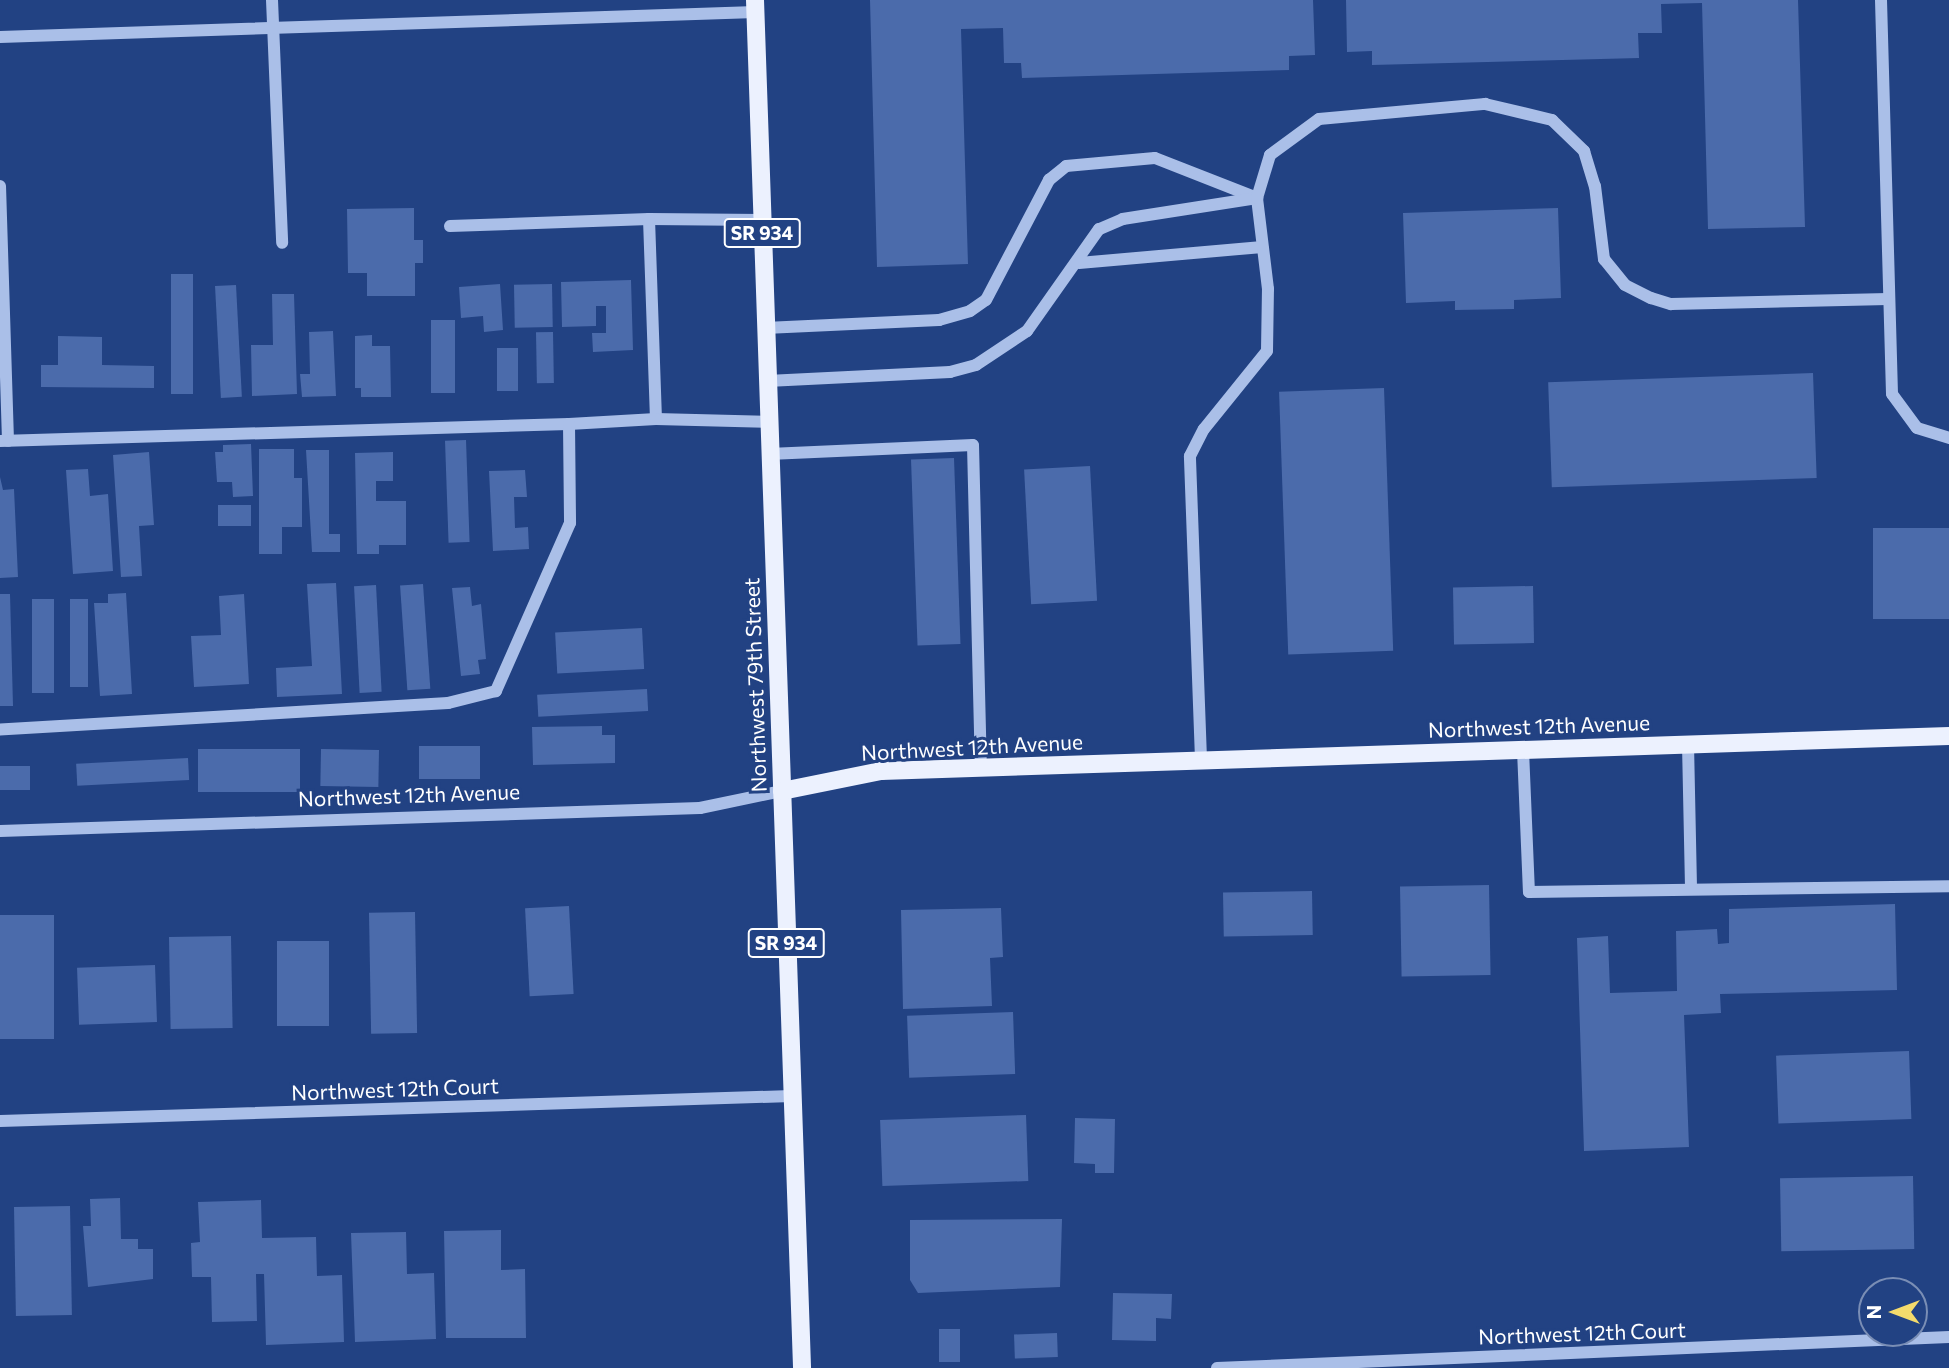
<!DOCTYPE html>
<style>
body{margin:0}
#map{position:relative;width:1949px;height:1368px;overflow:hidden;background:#224283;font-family:Commissioner,sans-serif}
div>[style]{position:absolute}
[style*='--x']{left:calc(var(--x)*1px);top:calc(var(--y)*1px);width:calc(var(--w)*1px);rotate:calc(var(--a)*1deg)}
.building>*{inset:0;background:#4b6bab;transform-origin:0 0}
.minor>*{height:12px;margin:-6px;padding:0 6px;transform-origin:6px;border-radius:6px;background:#aabfe8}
.major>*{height:18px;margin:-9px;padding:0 9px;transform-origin:9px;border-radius:9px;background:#ecf1fe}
span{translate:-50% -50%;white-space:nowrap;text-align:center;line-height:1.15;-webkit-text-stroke:6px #224283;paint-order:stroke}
.shield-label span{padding:2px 5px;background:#224283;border:2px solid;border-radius:5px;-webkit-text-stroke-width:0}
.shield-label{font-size:19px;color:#fff;font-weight:700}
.street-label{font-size:21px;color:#fff}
.north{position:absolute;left:1858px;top:1277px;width:70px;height:70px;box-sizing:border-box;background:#224283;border:2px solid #7a8eb5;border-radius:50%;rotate:270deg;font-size:19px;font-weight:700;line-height:28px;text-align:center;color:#fff}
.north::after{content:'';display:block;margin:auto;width:24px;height:32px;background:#f4db6c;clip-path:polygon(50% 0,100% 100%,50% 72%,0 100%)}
</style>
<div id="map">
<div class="building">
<i style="clip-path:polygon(870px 0,1313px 0,1315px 55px,1289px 56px,1289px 70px,1022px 78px,1021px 63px,1004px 63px,1003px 28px,961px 29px,968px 264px,877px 267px)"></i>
<i style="clip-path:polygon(1346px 0,1798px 0,1805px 227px,1708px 229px,1702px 3px,1661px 4px,1662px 33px,1638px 33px,1639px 58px,1372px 65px,1372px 51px,1347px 52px)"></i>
<i style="clip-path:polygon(414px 208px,414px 240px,423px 240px,423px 263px,415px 263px,415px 296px,367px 296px,367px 273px,348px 273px,347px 209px)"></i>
<i style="clip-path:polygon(1558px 208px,1561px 298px,1514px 300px,1514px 309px,1455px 310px,1455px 301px,1406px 303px,1403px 213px)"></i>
<i style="left:171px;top:274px;width:22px;height:120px"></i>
<i style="clip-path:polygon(631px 280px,633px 350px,593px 352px,592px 333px,606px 333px,606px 306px,596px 306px,596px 326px,562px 327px,561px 282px)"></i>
<i style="clip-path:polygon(500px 284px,503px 330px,484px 332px,483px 316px,461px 318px,459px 287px)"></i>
<i style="left:552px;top:284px;width:43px;height:38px;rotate:89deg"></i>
<i style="left:236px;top:285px;width:112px;height:21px;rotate:87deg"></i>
<i style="clip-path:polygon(272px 294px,294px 294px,297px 394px,252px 396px,251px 345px,273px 345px)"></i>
<i style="left:431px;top:320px;width:24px;height:73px"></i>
<i style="clip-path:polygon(333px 331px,336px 396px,302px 397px,300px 374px,310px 374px,309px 332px)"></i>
<i style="left:553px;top:332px;width:51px;height:17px;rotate:89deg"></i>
<i style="clip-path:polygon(372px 335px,372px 346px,390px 346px,391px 397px,361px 397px,361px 388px,355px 388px,355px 336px)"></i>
<i style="clip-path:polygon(58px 336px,102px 337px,102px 365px,154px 366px,154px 388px,41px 387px,41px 365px,58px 365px)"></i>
<i style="left:497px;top:348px;width:21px;height:43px"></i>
<i style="left:1813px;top:373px;width:105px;height:265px;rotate:88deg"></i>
<i style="left:1384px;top:388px;width:263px;height:105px;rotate:88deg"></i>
<i style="left:466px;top:440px;width:102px;height:21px;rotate:88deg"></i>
<i style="clip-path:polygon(251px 444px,253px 496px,233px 497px,232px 482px,217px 482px,215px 452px,223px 452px,223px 445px)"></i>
<i style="clip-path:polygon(259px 449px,294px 449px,294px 478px,302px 478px,302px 527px,282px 527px,282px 554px,259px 554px)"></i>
<i style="clip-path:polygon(306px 450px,329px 450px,329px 534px,340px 534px,340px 552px,312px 552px)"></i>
<i style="clip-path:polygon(149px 452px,154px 525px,139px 526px,142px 576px,121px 577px,113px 455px)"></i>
<i style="clip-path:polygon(393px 452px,393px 481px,376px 481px,376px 501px,406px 501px,406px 545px,379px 545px,379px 554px,357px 554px,355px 453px)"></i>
<i style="left:954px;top:458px;width:186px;height:43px;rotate:88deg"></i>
<i style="left:1090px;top:466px;width:135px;height:66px;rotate:87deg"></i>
<i style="clip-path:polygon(88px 469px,90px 496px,108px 494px,113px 571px,73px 574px,66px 470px)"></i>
<i style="clip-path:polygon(525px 470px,527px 497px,514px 497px,515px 528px,528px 527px,529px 549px,493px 551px,489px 471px)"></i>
<i style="clip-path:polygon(0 477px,3px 490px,14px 489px,18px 577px,0 578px)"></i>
<i style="left:251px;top:505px;width:21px;height:33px;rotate:90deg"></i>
<i style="left:1949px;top:528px;width:91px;height:76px;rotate:90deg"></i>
<i style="clip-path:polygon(336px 583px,342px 694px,277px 697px,276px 668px,312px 666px,307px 584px)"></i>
<i style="left:423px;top:584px;width:105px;height:23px;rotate:86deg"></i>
<i style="left:376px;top:585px;width:107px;height:22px;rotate:87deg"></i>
<i style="left:1533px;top:586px;width:57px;height:80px;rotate:89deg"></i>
<i style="clip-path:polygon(470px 587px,472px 606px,481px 604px,486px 659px,478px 660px,480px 674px,461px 676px,452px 588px)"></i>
<i style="clip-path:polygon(126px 593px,132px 694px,100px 696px,94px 603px,108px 603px,108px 594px)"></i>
<i style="clip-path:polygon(0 594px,10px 594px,13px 706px,0 706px)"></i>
<i style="clip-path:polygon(244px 594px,249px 684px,194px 687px,191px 636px,221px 635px,219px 596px)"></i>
<i style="left:32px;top:599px;width:22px;height:94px"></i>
<i style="left:70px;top:599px;width:18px;height:88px"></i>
<i style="left:642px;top:628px;width:41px;height:87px;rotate:87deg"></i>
<i style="left:647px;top:689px;width:22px;height:110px;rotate:87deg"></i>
<i style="clip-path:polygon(602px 726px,602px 735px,615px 735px,615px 763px,533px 765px,532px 727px)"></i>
<i style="left:480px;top:746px;width:33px;height:61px;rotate:90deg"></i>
<i style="left:198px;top:749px;width:102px;height:43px"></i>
<i style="left:321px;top:749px;width:58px;height:37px;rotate:1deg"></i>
<i style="left:188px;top:758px;width:22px;height:112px;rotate:87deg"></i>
<i style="left:30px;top:766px;width:24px;height:30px;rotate:90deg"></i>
<i style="left:1489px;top:885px;width:90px;height:89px;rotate:89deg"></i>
<i style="left:1312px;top:891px;width:44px;height:89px;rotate:89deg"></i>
<i style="clip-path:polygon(1895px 904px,1897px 990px,1720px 994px,1721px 1013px,1684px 1015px,1689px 1147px,1584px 1151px,1577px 938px,1608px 936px,1610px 993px,1677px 991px,1676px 931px,1717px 929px,1718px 944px,1729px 943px,1729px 909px)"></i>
<i style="left:569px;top:906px;width:88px;height:44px;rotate:87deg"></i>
<i style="clip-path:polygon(1001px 908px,1003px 957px,990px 958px,992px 1006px,903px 1009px,901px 910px)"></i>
<i style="left:415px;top:912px;width:121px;height:46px;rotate:89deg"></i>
<i style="left:54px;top:915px;width:124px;height:54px;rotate:90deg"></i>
<i style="left:231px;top:936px;width:92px;height:62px;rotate:89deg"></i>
<i style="left:277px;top:941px;width:52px;height:85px"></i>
<i style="left:155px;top:965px;width:57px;height:78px;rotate:88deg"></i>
<i style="left:1013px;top:1012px;width:62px;height:106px;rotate:88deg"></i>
<i style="left:1909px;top:1051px;width:68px;height:133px;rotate:88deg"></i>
<i style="left:1026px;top:1115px;width:66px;height:146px;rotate:88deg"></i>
<i style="clip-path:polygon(1075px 1118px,1115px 1119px,1114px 1173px,1095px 1173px,1095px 1164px,1074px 1163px)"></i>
<i style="left:1913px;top:1176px;width:73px;height:133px;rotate:89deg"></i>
<i style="clip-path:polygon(120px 1198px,121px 1239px,138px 1239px,138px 1249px,153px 1249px,153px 1279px,88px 1287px,83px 1226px,91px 1226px,90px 1199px)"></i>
<i style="clip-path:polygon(261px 1200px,262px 1238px,316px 1237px,317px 1276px,342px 1275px,344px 1342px,266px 1345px,264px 1274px,256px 1274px,257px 1321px,212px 1322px,211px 1277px,192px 1277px,191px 1243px,200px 1242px,198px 1202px)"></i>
<i style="left:70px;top:1206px;width:109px;height:56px;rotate:89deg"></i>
<i style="clip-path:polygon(1062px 1219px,1060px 1287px,918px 1293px,910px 1280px,910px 1220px)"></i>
<i style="clip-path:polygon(501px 1230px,501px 1270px,525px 1269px,526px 1338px,446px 1338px,444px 1231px)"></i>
<i style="clip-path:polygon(406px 1232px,407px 1274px,434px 1273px,436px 1339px,355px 1342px,351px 1233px)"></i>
<i style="clip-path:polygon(1113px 1293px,1172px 1294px,1171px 1319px,1156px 1318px,1156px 1341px,1112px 1340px)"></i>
<i style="left:960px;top:1329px;width:33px;height:21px;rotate:90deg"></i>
<i style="left:1057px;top:1333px;width:24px;height:43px;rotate:88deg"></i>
</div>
<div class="minor">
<i style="--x:272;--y:0;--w:243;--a:87.6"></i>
<i style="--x:1881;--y:0;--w:394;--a:88.4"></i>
<i style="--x:1892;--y:394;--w:42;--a:53.7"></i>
<i style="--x:1917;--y:428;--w:34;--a:17"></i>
<i style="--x:0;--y:37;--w:756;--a:-1.89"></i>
<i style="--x:0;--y:186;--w:255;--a:88.2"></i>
<i style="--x:762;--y:220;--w:113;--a:-179.5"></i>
<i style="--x:649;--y:219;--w:200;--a:88"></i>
<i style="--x:656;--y:419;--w:112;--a:1.5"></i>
<i style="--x:450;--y:226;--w:199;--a:-2"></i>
<i style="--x:1079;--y:263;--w:184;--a:-5"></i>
<i style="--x:765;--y:328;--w:174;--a:-2.6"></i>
<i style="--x:939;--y:320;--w:32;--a:-16"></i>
<i style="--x:970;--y:311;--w:19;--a:-35"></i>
<i style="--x:986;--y:300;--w:136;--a:-62.3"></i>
<i style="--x:1049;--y:180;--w:22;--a:-39"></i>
<i style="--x:1066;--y:166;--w:89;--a:-5.1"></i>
<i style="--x:1155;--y:158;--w:110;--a:21.4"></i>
<i style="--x:1257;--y:198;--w:136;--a:171.1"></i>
<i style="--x:1123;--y:219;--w:26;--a:157"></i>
<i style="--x:1099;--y:229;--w:125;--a:125.2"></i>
<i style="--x:1027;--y:331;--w:61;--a:146.3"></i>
<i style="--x:976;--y:365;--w:27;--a:165"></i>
<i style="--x:950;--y:372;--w:183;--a:177.2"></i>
<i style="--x:569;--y:424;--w:87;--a:-3.3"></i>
<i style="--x:0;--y:441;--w:569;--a:-1.71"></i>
<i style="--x:569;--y:424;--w:99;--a:89.4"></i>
<i style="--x:570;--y:523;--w:184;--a:113.8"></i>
<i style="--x:496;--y:691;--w:49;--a:166"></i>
<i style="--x:448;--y:703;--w:449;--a:176.6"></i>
<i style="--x:769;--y:454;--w:204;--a:-2.5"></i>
<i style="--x:973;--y:445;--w:323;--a:88.6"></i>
<i style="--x:1688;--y:744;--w:143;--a:88.8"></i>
<i style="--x:1523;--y:750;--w:142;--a:87.6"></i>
<i style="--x:1529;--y:892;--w:420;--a:-0.8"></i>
<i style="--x:1201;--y:759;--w:303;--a:-92.1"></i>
<i style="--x:1190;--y:456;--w:30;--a:-63"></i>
<i style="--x:1204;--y:429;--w:100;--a:-51.1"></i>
<i style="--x:1267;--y:351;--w:62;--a:-89.1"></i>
<i style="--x:1268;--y:289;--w:92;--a:-96.9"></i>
<i style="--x:1257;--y:198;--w:45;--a:-73.2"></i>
<i style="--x:1270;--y:155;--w:61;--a:-36.3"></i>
<i style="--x:1319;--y:119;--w:167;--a:-5.2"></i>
<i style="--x:1485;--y:104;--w:69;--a:13.4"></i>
<i style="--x:1552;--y:120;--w:45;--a:44.1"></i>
<i style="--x:1584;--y:151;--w:37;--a:73"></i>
<i style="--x:1595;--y:186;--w:74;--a:83"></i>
<i style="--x:1604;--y:259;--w:33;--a:51"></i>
<i style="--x:1625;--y:285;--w:29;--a:27"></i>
<i style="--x:1651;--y:298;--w:21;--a:17"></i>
<i style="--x:1671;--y:304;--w:217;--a:-1.3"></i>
<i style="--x:0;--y:831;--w:700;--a:-1.88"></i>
<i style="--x:700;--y:808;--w:84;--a:-11.7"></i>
<i style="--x:0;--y:1121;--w:792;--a:-1.81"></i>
<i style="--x:1217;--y:1368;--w:733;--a:-2.43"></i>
</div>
<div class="major">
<i style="--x:755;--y:0;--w:1369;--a:88.03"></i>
<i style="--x:782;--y:791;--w:101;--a:-11.4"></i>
<i style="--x:881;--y:771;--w:1069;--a:-1.88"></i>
</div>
<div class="shield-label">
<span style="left:762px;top:233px">SR 934</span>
<span style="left:786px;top:943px">SR 934</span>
</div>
<div class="street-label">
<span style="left:755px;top:685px;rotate:-92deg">Northwest 79th Street</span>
<span style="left:1539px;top:726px;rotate:-2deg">Northwest 12th Avenue</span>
<span style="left:972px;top:747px;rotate:-3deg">Northwest 12th Avenue</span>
<span style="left:409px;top:795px;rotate:-2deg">Northwest 12th Avenue</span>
<span style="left:395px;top:1089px;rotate:-2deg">Northwest 12th Court</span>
<span style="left:1582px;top:1333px;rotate:-2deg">Northwest 12th Court</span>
</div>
<div class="north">N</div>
</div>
